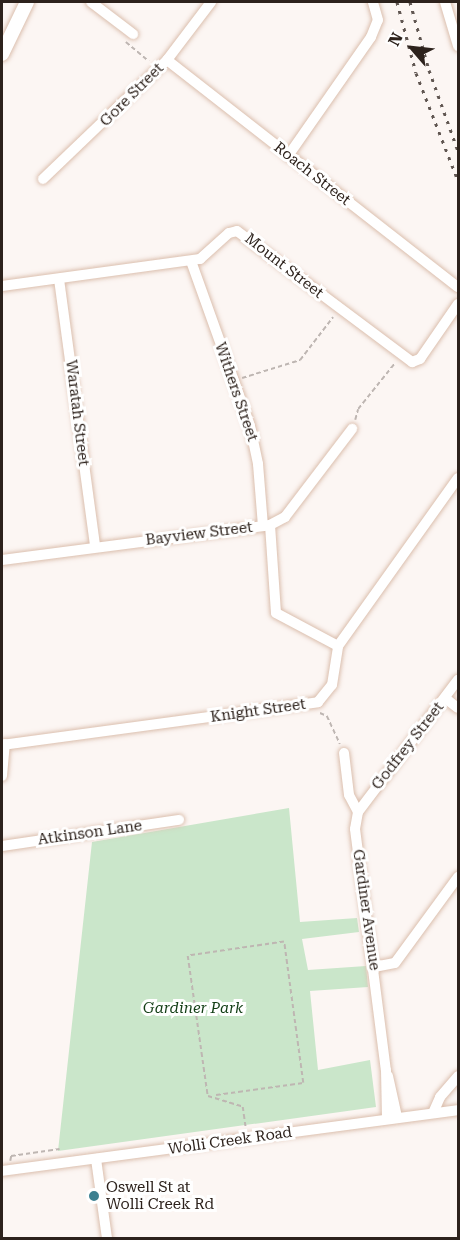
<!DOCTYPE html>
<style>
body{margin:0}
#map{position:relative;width:460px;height:1240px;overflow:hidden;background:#fcf6f3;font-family:"Roboto Serif",serif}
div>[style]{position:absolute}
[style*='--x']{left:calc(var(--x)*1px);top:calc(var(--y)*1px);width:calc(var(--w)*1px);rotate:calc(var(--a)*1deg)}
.green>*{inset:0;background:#cae6ca}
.path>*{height:1.5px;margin-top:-0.75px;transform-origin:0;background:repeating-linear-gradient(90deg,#beb6b2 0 4.5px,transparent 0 7.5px)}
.roads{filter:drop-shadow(0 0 2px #dbbfae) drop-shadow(0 0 2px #dbbfae)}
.minor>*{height:10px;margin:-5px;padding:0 5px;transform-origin:5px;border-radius:5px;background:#fff}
.major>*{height:14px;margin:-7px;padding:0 7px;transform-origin:7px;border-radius:7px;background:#fff}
.rail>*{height:3px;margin-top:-1.5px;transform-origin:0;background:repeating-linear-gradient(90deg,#605651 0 3px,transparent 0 9px)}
.dots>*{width:16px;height:16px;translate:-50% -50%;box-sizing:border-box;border:3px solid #fff;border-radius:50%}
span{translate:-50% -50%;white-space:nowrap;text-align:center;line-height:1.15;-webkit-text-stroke:6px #fff;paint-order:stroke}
.street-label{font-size:15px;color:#2d221c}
.park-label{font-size:15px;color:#113d14;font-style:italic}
.poi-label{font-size:15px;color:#2d221c}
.left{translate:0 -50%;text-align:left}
.frame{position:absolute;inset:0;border:3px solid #2d221c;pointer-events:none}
.north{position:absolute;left:382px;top:18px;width:60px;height:60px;-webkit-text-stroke:4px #fff;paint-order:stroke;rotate:298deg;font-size:16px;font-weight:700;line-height:24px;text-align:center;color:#2d221c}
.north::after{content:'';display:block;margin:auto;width:21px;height:27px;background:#2d221c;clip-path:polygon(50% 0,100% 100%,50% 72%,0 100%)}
</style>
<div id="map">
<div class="green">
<i style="clip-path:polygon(289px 808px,300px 922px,357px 918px,359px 932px,302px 939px,308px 970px,366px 966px,368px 987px,310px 991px,318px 1070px,370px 1060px,376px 1107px,58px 1151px,92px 842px)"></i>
</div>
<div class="path">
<i style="--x:126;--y:42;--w:30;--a:40"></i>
<i style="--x:242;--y:378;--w:61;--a:-17.2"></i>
<i style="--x:300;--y:360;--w:54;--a:-52.5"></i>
<i style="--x:355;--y:420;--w:11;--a:-75"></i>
<i style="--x:358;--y:409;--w:59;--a:-51.2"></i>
<i style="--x:320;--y:713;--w:8;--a:23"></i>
<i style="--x:327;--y:716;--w:31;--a:65"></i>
<i style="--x:216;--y:1095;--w:88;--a:-7.9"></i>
<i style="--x:303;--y:1083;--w:142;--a:-97.7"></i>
<i style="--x:284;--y:942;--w:97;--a:171.7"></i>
<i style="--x:188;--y:956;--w:141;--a:81.9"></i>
<i style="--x:208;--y:1096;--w:37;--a:17"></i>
<i style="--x:243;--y:1107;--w:22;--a:82"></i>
<i style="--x:10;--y:1161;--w:5;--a:-79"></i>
<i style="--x:11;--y:1156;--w:49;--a:-8.1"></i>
</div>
<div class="roads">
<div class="minor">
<i style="--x:91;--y:2;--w:53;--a:37.3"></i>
<i style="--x:445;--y:2;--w:46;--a:73.5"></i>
<i style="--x:167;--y:60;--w:369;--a:38"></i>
<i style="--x:288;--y:156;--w:145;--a:-55.1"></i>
<i style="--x:371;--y:37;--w:18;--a:-68"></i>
<i style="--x:378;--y:20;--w:19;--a:-106"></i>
<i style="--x:43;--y:179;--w:172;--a:-43.8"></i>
<i style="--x:167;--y:60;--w:73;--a:-52.8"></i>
<i style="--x:191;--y:261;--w:175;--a:70.3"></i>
<i style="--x:250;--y:426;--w:39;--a:78"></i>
<i style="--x:258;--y:464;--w:62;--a:85.4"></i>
<i style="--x:59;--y:279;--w:270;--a:82.3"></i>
<i style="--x:2;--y:286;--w:200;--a:-7.8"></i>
<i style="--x:200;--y:259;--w:39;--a:-42"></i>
<i style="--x:229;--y:233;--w:8;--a:-14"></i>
<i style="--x:237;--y:231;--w:219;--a:36.8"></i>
<i style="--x:412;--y:362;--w:9;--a:-21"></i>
<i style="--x:420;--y:359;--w:67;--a:-55.4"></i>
<i style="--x:270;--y:525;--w:88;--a:86.1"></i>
<i style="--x:276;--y:613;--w:70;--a:28"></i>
<i style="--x:2;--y:560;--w:270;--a:-7.4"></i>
<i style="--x:270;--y:525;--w:17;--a:-28"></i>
<i style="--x:285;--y:517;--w:111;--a:-52.7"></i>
<i style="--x:445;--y:698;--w:16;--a:38"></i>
<i style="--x:2;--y:745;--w:319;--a:-7.7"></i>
<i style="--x:318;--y:702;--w:22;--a:-51"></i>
<i style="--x:332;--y:685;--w:39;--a:-81"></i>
<i style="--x:338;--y:646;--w:206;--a:-54.5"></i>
<i style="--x:344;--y:753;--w:42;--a:83.2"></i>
<i style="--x:349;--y:795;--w:19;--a:62"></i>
<i style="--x:358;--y:812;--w:17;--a:100"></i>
<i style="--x:355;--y:829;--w:243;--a:82.7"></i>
<i style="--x:386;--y:1070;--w:49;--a:88.8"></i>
<i style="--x:2;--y:776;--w:32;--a:-85"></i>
<i style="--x:358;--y:812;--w:166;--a:-52.9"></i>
<i style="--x:2;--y:846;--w:179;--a:-8.4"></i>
<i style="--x:374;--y:967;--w:21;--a:-11"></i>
<i style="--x:395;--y:963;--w:107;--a:-53.8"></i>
<i style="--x:388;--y:1076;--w:42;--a:77.6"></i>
<i style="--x:433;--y:1113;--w:17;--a:-66"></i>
<i style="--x:440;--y:1097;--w:28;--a:-49"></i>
<i style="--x:96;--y:1159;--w:80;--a:82.1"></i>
<i style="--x:2;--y:1171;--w:460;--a:-7.6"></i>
</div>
<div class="major">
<i style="--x:2;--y:54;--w:58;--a:-64.3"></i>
</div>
</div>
<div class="rail">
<i style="--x:397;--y:2;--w:73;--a:75"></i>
<i style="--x:416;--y:73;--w:116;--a:68.7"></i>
<i style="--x:410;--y:2;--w:71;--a:74.4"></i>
<i style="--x:429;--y:70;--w:86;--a:70.3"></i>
</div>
<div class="dots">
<i style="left:94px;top:1196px;background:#3d8090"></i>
</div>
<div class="street-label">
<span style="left:132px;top:95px;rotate:-45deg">Gore Street</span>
<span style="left:312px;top:174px;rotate:38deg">Roach Street</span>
<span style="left:284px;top:266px;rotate:38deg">Mount Street</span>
<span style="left:236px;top:392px;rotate:71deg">Withers Street</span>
<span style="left:77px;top:413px;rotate:83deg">Waratah Street</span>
<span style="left:199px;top:534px;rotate:-7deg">Bayview Street</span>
<span style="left:258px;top:711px;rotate:-8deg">Knight Street</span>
<span style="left:408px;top:746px;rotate:-52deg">Godfrey Street</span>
<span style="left:90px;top:833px;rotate:-8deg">Atkinson Lane</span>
<span style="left:366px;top:910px;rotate:82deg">Gardiner Avenue</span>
<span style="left:230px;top:1141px;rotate:-8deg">Wolli Creek Road</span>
</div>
<div class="park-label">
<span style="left:193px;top:1009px">Gardiner Park</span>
</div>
<div class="poi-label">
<span class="left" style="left:106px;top:1196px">Oswell St at<br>Wolli Creek Rd</span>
</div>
<div class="frame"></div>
<div class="north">N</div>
</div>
